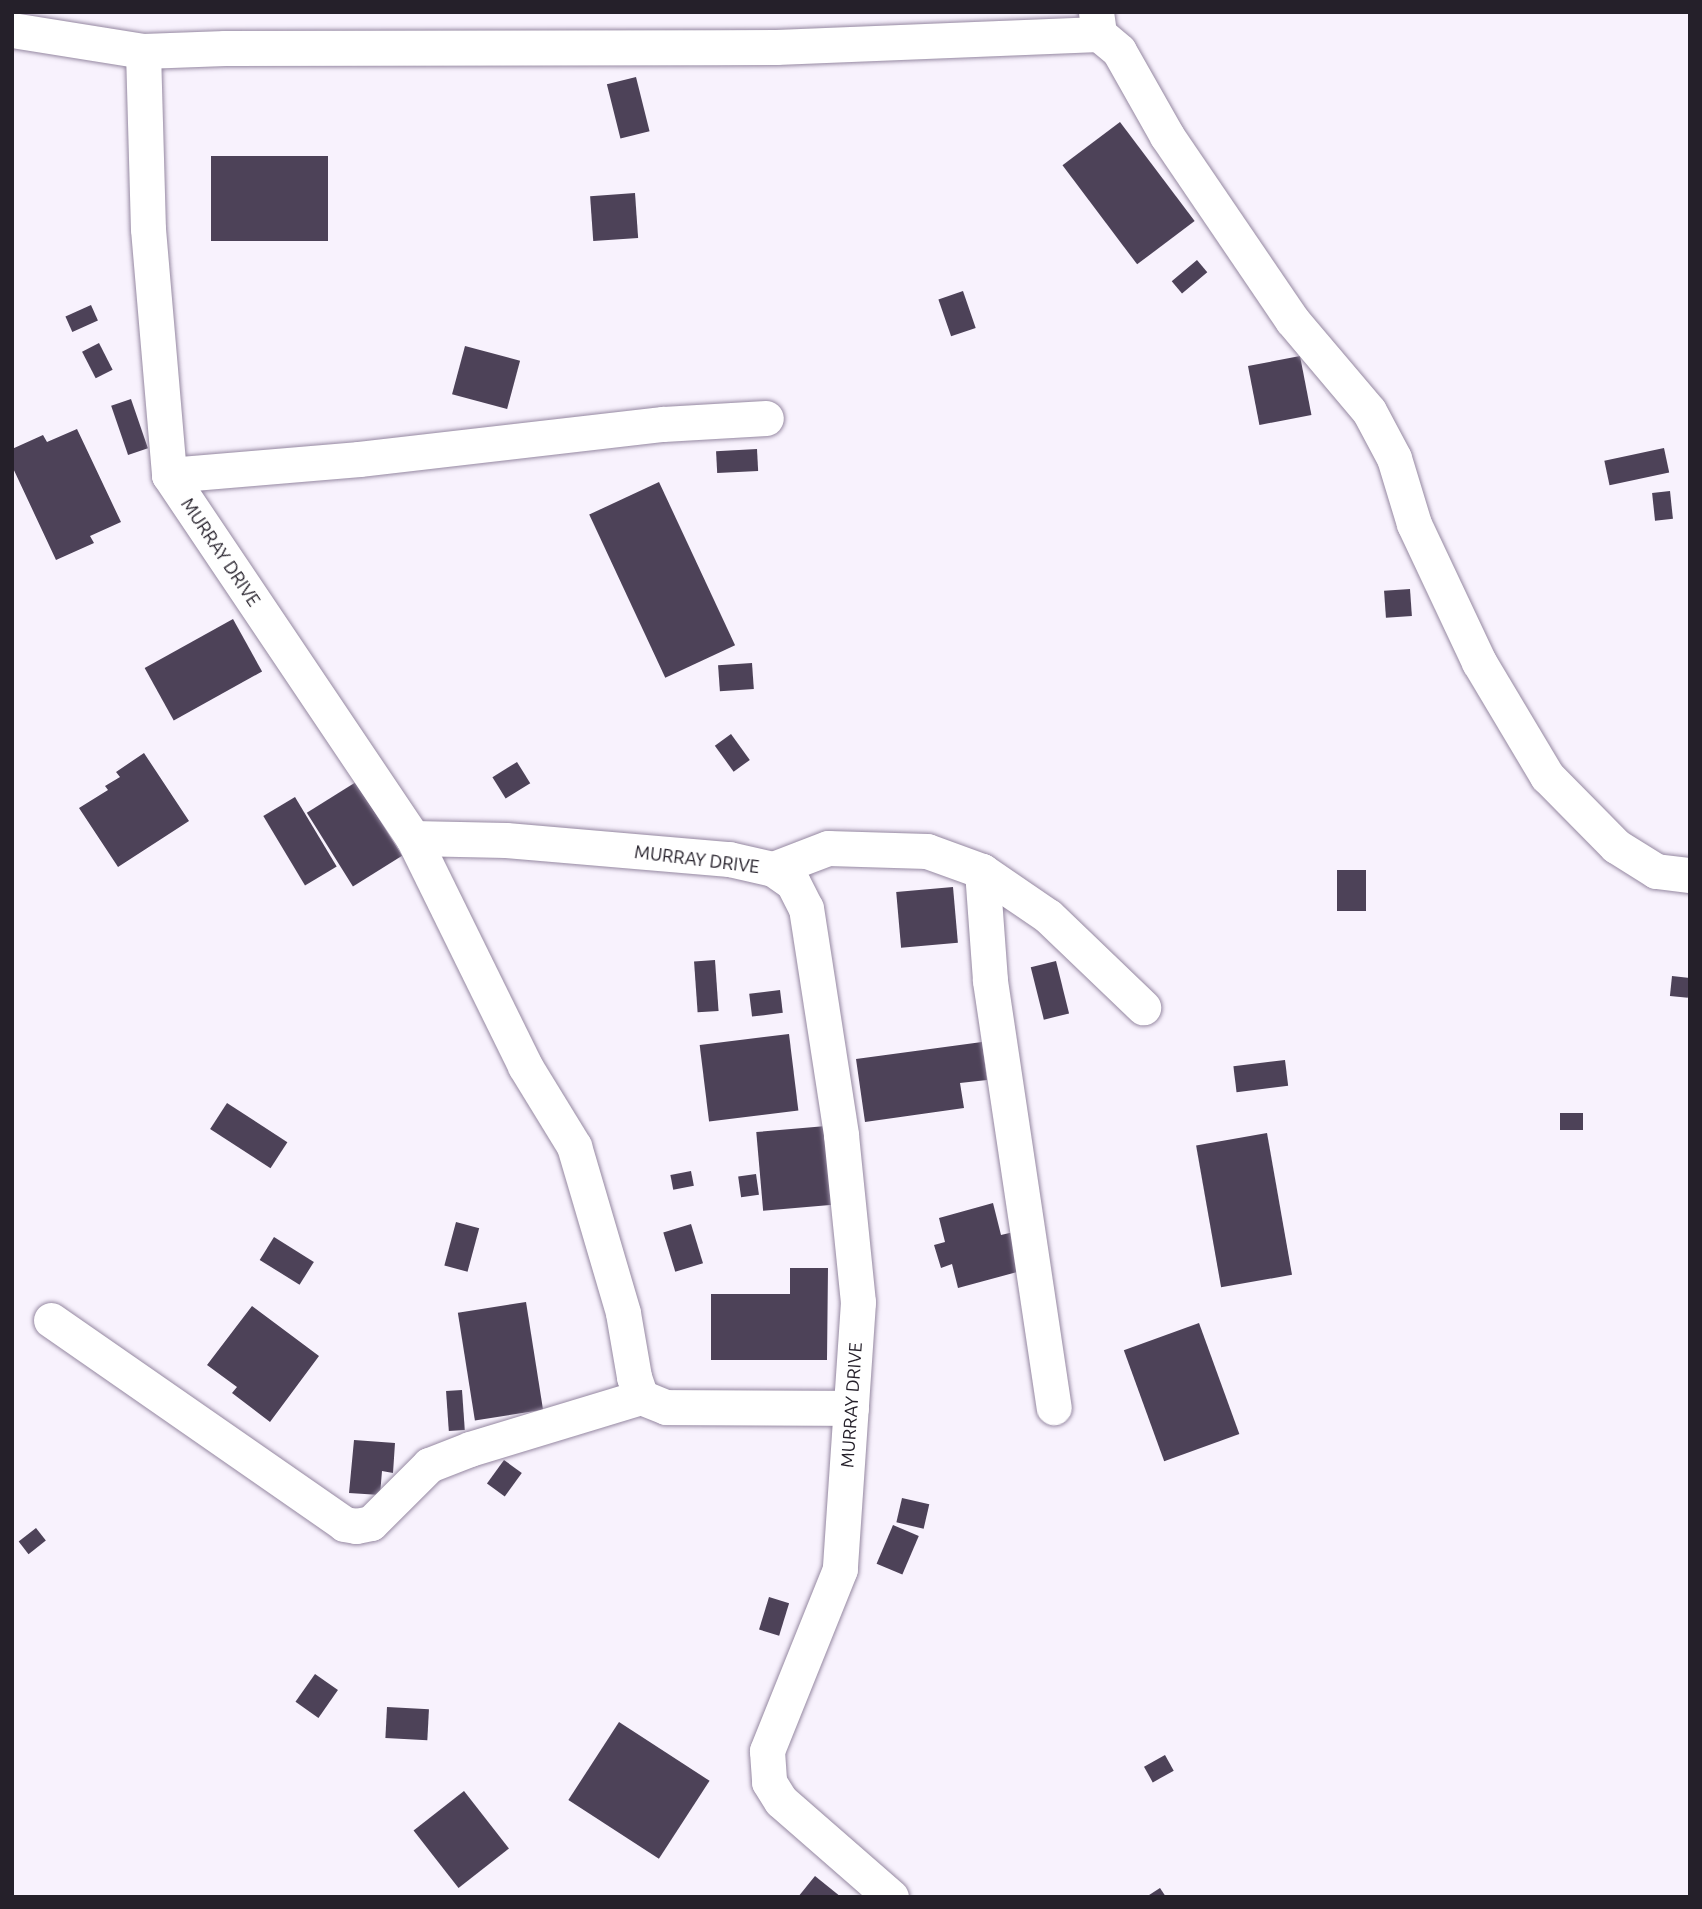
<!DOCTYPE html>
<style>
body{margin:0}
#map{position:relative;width:1702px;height:1909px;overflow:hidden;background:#f8f2fd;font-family:Ubuntu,sans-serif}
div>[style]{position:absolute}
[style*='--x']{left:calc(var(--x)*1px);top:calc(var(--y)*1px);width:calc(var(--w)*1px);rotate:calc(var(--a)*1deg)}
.building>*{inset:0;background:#4d4258;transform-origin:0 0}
.roads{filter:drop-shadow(0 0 2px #9588a1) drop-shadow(0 0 2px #9588a1)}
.minor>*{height:35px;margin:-17.5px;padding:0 17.5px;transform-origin:17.5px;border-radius:17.5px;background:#fff}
span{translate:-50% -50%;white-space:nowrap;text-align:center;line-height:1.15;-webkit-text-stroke:7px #fff;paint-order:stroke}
.street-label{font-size:18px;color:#25202a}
.frame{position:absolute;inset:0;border:14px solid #25202a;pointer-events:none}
</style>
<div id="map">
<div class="building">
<i style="left:636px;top:77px;width:56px;height:30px;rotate:76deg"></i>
<i style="left:1120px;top:122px;width:124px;height:72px;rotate:53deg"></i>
<i style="left:328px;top:156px;width:85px;height:117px;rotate:90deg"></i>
<i style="left:635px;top:193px;width:45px;height:45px;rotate:86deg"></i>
<i style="left:1197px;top:260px;width:16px;height:33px;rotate:50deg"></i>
<i style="left:963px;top:291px;width:39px;height:26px;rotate:71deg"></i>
<i style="left:91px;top:305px;width:17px;height:28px;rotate:66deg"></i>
<i style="left:99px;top:343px;width:30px;height:19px;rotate:63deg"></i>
<i style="left:465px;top:346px;width:57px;height:50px;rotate:15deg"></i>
<i style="left:1300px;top:356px;width:60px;height:53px;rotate:79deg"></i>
<i style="left:131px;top:399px;width:52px;height:21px;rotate:71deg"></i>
<i style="clip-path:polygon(77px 429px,121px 522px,90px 536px,94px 543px,56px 560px,12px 466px,12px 449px,43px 435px,47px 442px)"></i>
<i style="left:1664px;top:448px;width:25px;height:61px;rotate:78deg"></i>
<i style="left:757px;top:449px;width:22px;height:41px;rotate:87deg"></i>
<i style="left:659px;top:482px;width:180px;height:77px;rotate:65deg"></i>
<i style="left:1670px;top:491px;width:28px;height:18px;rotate:84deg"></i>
<i style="left:1410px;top:589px;width:27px;height:26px;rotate:86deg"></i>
<i style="left:233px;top:619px;width:60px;height:101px;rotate:61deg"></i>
<i style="left:752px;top:663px;width:26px;height:34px;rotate:86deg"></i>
<i style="left:731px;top:734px;width:32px;height:20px;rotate:54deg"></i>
<i style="clip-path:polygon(144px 753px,189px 821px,118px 867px,79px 808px,108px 790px,105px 786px,120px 777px,116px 772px)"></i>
<i style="left:517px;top:762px;width:25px;height:29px;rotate:58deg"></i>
<i style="left:356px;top:782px;width:87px;height:58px;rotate:58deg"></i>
<i style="left:295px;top:797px;width:81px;height:37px;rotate:59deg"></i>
<i style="left:1337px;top:870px;width:29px;height:41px"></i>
<i style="left:953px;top:887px;width:56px;height:57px;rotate:85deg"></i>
<i style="left:715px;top:960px;width:51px;height:21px;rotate:86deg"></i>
<i style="left:1056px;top:961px;width:54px;height:26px;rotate:76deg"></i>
<i style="left:1672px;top:976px;width:18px;height:20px;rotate:6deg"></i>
<i style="left:780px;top:990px;width:23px;height:31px;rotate:83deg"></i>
<i style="left:789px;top:1034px;width:77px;height:90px;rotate:83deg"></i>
<i style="clip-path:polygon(982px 1042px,987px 1080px,960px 1083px,964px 1108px,865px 1122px,856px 1059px)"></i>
<i style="left:1285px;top:1060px;width:26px;height:52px;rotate:83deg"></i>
<i style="left:227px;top:1103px;width:72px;height:31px;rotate:33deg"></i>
<i style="left:1583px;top:1113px;width:17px;height:23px;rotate:90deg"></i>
<i style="left:826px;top:1126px;width:79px;height:70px;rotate:85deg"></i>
<i style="left:1267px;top:1133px;width:144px;height:72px;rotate:80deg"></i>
<i style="left:691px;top:1171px;width:15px;height:21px;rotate:79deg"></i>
<i style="left:756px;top:1174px;width:21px;height:18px;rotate:82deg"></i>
<i style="clip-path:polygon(993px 1203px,1001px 1235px,1018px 1231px,1028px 1269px,958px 1288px,952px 1264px,941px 1268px,934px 1245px,945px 1242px,939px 1218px)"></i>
<i style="left:456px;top:1222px;width:24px;height:45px;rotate:15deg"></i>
<i style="left:691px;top:1224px;width:41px;height:29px;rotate:73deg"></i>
<i style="left:274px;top:1237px;width:47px;height:27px;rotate:32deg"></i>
<i style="clip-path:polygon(790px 1268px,828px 1268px,827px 1360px,711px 1360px,711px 1294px,790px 1294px)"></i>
<i style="left:526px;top:1302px;width:109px;height:69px;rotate:81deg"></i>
<i style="clip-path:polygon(252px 1306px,319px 1356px,270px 1422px,232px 1393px,237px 1387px,207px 1365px)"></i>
<i style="left:1199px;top:1323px;width:118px;height:80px;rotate:70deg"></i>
<i style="left:462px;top:1390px;width:40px;height:16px;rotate:86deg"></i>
<i style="clip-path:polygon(354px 1440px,395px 1443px,393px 1473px,382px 1471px,380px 1495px,349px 1493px)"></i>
<i style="left:504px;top:1460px;width:22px;height:29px;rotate:36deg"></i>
<i style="left:902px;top:1498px;width:28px;height:25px;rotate:13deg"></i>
<i style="left:893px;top:1525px;width:28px;height:42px;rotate:23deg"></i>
<i style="left:36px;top:1528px;width:16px;height:22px;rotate:52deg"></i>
<i style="left:769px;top:1597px;width:21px;height:34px;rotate:17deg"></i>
<i style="left:315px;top:1674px;width:28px;height:34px;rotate:35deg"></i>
<i style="left:387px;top:1707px;width:42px;height:31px;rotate:3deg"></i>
<i style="left:619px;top:1722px;width:108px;height:93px;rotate:33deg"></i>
<i style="left:1165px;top:1755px;width:18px;height:24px;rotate:61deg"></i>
<i style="left:464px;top:1791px;width:73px;height:64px;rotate:52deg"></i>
<i style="clip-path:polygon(815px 1876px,841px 1897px,798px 1897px)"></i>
<i style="clip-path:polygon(1160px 1888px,1166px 1897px,1146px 1897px)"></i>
</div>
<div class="roads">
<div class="minor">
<i style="--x:1096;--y:12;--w:22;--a:82"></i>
<i style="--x:1099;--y:34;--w:26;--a:40"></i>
<i style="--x:1119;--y:51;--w:98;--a:60.5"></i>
<i style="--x:1167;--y:136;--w:222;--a:55.8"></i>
<i style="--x:1292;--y:320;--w:119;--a:49.8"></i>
<i style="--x:1369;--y:411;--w:53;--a:62"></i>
<i style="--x:1394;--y:458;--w:69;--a:73.1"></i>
<i style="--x:1414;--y:524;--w:153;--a:64.8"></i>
<i style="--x:1479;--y:662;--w:133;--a:59.2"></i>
<i style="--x:1547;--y:776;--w:98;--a:45.4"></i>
<i style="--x:1616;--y:846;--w:47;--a:32"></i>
<i style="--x:1656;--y:871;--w:34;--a:7"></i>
<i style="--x:12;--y:30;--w:133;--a:9.1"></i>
<i style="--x:143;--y:51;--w:82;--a:-2.1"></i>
<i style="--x:225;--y:48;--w:551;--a:-0.1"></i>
<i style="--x:776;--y:47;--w:323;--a:-2.3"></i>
<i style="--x:143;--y:51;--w:178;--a:88.4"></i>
<i style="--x:148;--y:229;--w:247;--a:85.1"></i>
<i style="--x:169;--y:475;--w:437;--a:56.1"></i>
<i style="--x:413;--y:838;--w:93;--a:1.2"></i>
<i style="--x:506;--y:840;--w:224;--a:4.9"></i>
<i style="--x:729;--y:859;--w:45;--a:12.8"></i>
<i style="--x:773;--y:869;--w:24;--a:35"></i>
<i style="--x:793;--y:883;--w:28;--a:63"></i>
<i style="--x:806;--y:908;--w:230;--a:81.2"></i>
<i style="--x:841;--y:1135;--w:168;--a:84.2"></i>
<i style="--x:858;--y:1302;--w:268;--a:93.9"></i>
<i style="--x:840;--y:1569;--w:196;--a:111.9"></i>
<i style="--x:767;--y:1751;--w:31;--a:86"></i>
<i style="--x:769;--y:1782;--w:22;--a:58"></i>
<i style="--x:781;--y:1801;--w:146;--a:41.1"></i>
<i style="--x:169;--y:475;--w:191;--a:-4.8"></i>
<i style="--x:359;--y:459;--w:306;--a:-6.6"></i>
<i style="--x:663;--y:424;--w:103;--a:-3.3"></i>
<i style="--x:413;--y:838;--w:254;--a:63.8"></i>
<i style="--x:525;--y:1066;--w:94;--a:58.5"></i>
<i style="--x:574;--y:1146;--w:174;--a:73.6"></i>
<i style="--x:623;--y:1313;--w:65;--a:80.2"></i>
<i style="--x:634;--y:1377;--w:21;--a:71"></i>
<i style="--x:641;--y:1397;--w:27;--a:22"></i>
<i style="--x:666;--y:1407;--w:185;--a:0.3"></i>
<i style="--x:773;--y:869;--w:59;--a:-20.9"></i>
<i style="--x:828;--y:848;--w:99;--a:1.7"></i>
<i style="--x:927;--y:851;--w:59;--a:20"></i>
<i style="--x:982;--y:871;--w:80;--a:34.3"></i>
<i style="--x:1048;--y:916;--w:132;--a:43.8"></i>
<i style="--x:982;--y:871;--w:110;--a:85.8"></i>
<i style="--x:990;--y:981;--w:431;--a:81.5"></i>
<i style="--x:51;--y:1320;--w:357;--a:34.8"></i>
<i style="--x:344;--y:1524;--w:12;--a:9"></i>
<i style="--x:356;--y:1526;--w:15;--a:-11"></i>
<i style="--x:371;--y:1523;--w:82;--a:-45"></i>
<i style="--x:429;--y:1465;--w:44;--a:-21.3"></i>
<i style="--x:470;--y:1449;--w:179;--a:-16.9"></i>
</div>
</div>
<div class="street-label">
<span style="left:221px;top:552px;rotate:56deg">MURRAY DRIVE</span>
<span style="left:697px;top:859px;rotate:7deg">MURRAY DRIVE</span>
<span style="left:851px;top:1405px;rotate:-86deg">MURRAY DRIVE</span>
</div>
<div class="frame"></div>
</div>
